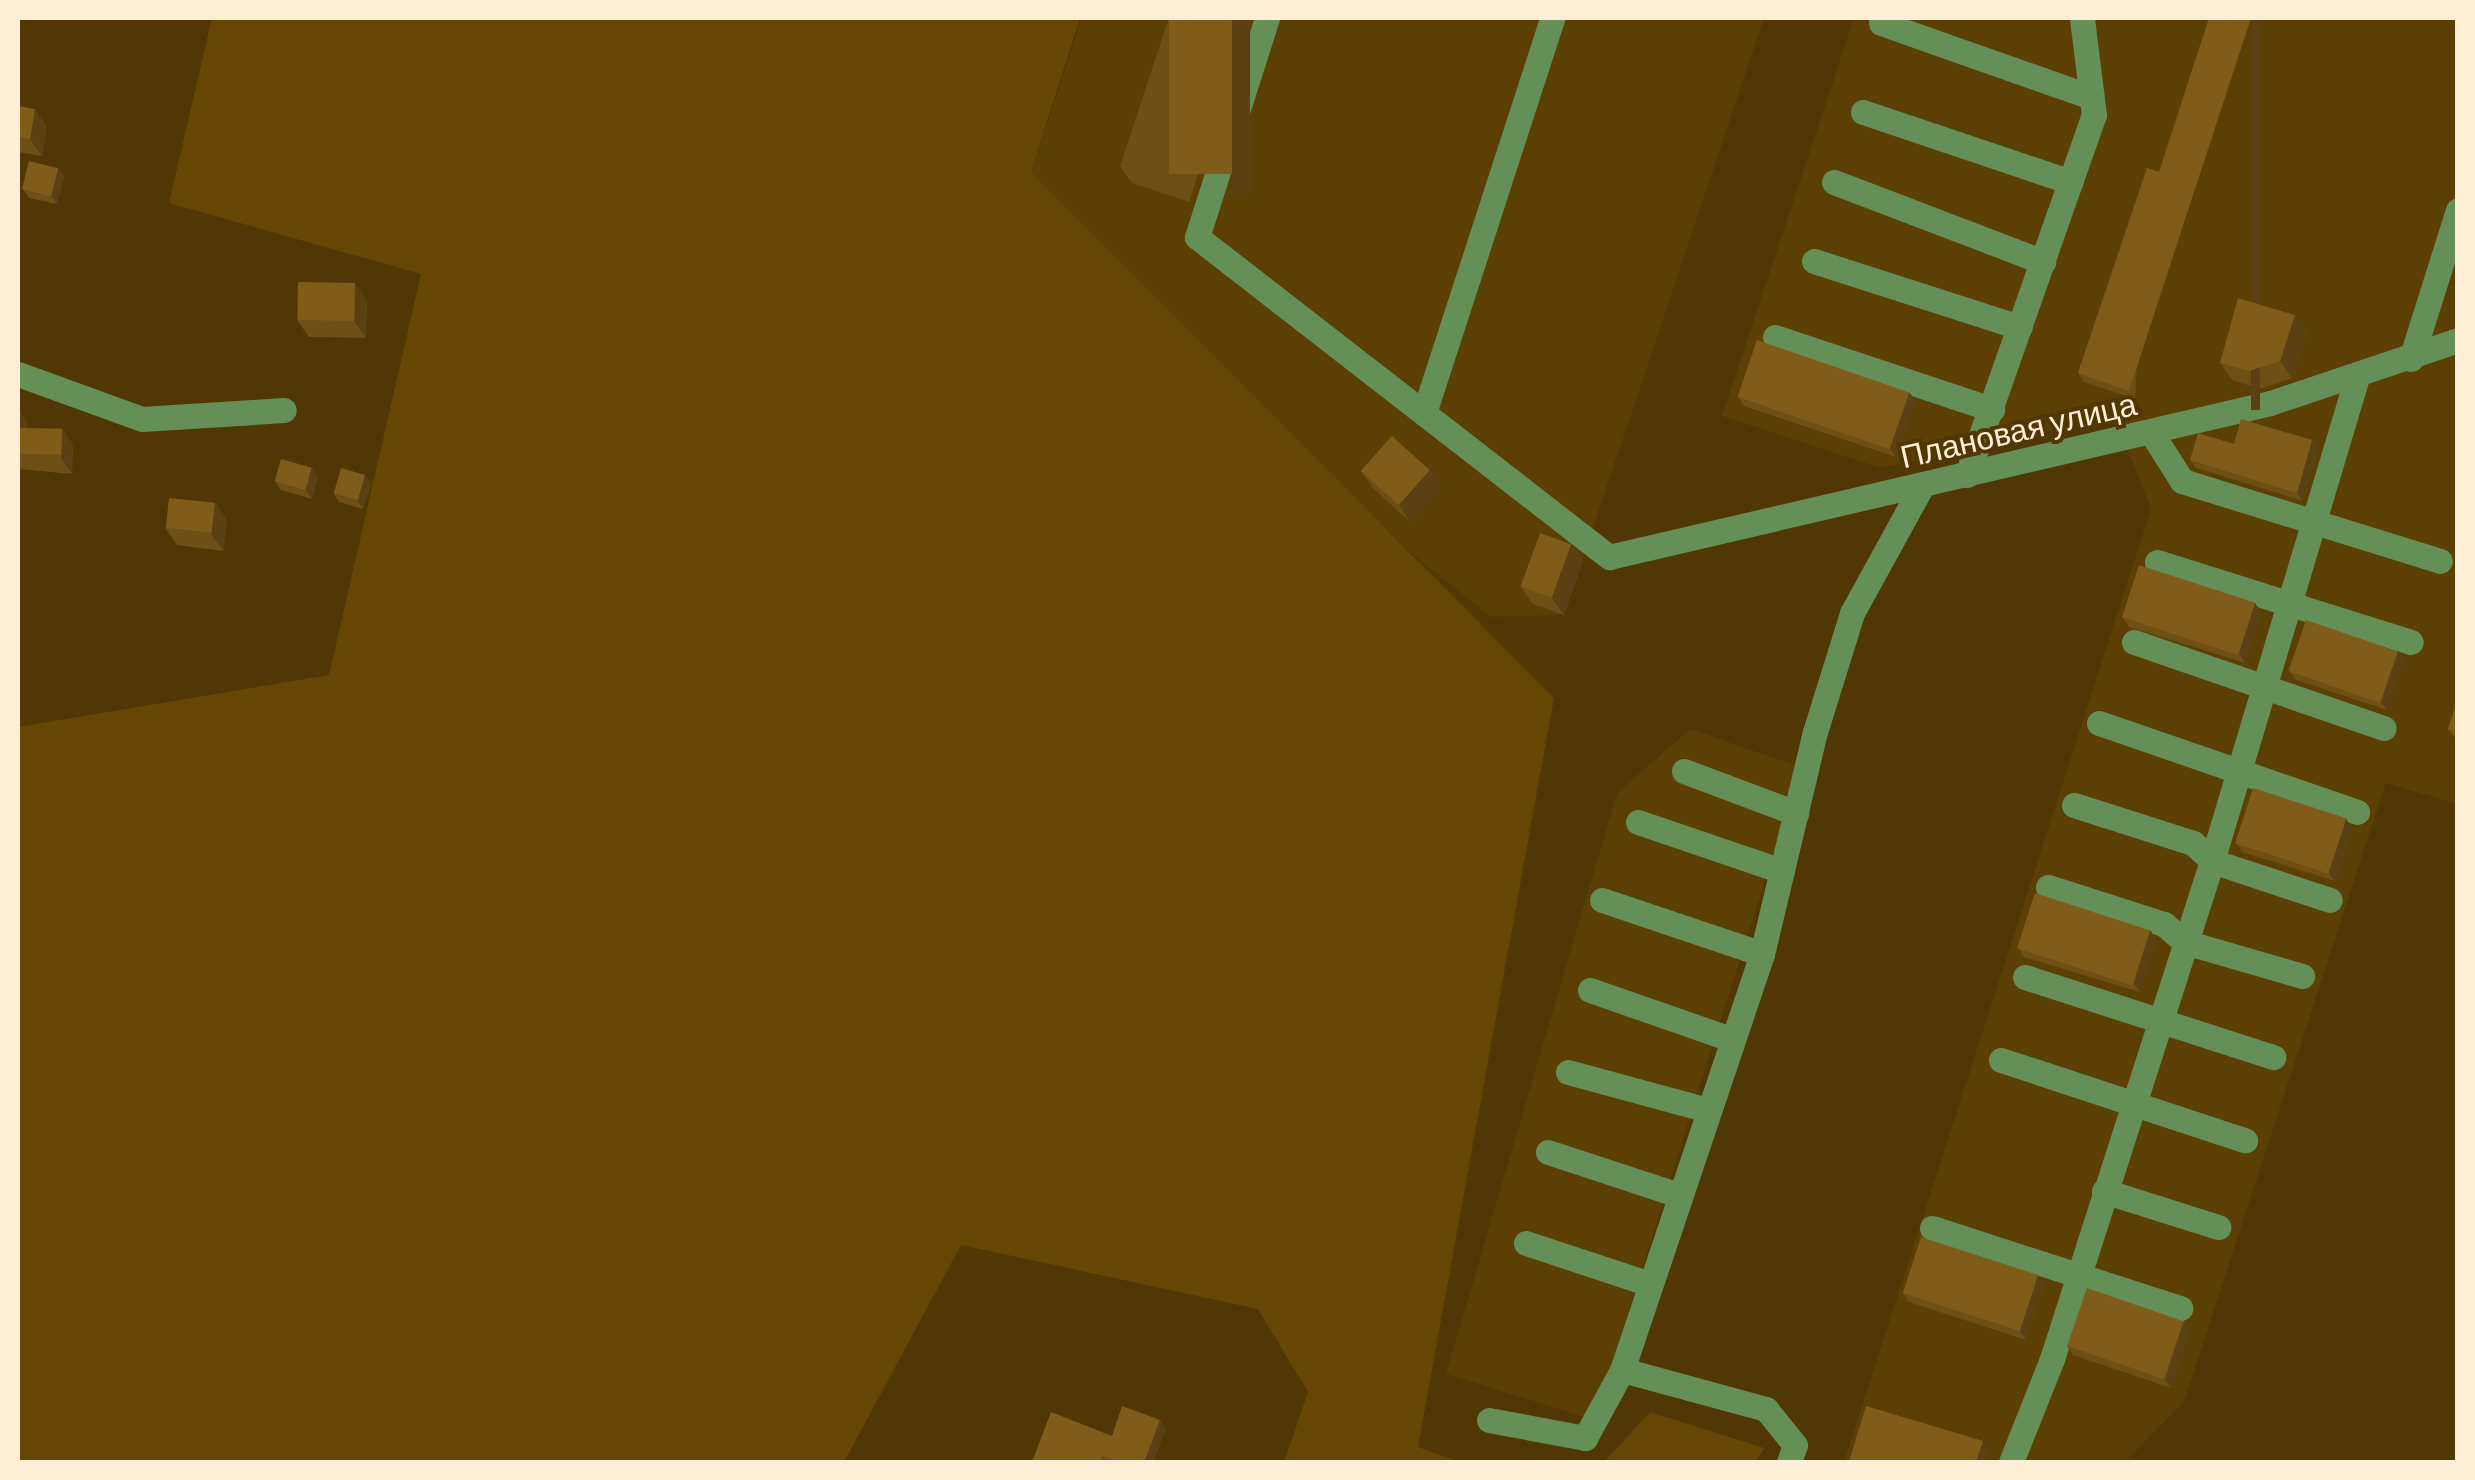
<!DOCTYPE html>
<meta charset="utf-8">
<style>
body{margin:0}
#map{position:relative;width:2475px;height:1480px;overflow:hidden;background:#503703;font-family:Barlow,sans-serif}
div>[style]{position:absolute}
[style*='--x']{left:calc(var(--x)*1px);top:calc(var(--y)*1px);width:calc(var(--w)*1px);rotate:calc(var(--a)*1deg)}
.built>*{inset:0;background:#5b3f04}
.green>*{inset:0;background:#664604}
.minor>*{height:25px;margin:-12.5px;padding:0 12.5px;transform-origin:12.5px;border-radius:12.5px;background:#649057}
.wall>*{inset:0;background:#6e4f16}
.shaded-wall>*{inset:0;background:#5a4012;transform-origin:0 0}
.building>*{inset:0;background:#805c1a;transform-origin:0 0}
span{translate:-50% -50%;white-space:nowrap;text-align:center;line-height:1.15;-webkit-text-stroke:8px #503703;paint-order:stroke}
.street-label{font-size:32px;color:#feeed6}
.frame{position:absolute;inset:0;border:20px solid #feeed6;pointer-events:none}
</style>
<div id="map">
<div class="built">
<i style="clip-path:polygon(1082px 18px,1764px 18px,1564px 615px,1491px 617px,1122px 322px,1031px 172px)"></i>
<i style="clip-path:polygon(1854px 18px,2457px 18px,2457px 804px,2386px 783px,2184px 1402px,2125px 1462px,1844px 1462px,2151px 509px,2114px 417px,1881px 468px,1722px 416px)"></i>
<i style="clip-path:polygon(1690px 729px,1801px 767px,1594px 1420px,1446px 1374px,1617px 793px)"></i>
</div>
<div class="green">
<i style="clip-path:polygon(212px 18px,1080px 18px,1031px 172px,1554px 698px,1418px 1447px,1460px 1462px,1284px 1462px,1308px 1392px,1258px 1309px,961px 1245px,844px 1462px,18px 1462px,18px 727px,329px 675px,421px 274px,169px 203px)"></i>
<i style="clip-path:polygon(1650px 1412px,1764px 1448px,1756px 1462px,1604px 1462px)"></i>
</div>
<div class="minor">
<i style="--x:1267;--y:18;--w:230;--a:107.7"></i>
<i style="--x:1197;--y:237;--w:522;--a:37.84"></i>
<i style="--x:1609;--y:557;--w:679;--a:-13.11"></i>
<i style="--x:2270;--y:403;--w:198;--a:-18.5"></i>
<i style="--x:1881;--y:23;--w:223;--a:19.4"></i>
<i style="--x:1863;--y:112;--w:219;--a:18.6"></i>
<i style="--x:1834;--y:182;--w:224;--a:20.9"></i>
<i style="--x:1814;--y:261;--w:216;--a:17.8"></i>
<i style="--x:1775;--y:337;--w:229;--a:18.4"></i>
<i style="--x:2411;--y:359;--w:156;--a:-72.5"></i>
<i style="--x:18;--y:374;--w:132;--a:19.9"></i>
<i style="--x:142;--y:419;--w:142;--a:-3.6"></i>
<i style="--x:1424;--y:413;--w:415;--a:-72"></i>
<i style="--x:2151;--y:432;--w:58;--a:57.7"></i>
<i style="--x:2182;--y:481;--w:270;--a:17.2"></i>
<i style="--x:1967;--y:475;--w:382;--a:-70.6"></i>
<i style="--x:2094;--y:115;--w:98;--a:-97.1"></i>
<i style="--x:2157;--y:562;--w:266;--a:17.5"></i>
<i style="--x:2134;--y:642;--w:264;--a:19"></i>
<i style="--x:2099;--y:723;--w:273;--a:19"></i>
<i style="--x:1684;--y:771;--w:120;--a:20.6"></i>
<i style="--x:2074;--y:805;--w:125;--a:17.7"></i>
<i style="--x:2193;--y:843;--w:26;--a:43"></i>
<i style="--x:2212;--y:861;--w:124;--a:18.3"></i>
<i style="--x:1638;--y:822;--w:152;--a:18.8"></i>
<i style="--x:2048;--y:887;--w:122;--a:17.7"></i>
<i style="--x:2164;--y:924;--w:28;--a:41"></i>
<i style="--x:2185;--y:942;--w:122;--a:16.2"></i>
<i style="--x:1602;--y:900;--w:169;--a:18.6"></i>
<i style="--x:2025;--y:977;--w:261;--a:17.9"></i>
<i style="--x:1590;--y:990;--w:149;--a:19.2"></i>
<i style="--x:2001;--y:1060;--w:257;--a:18.2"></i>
<i style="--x:1568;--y:1072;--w:145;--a:15.2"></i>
<i style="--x:1548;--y:1152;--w:138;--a:18.2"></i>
<i style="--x:2104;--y:1191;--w:120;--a:17.5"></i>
<i style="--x:1932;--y:1228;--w:261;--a:17.9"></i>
<i style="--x:1526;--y:1243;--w:131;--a:18.3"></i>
<i style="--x:1489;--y:1420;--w:98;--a:10.6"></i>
<i style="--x:1585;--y:1438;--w:77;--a:-61.4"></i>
<i style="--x:1789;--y:1462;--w:18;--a:-71"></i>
<i style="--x:1795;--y:1445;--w:46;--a:-128.9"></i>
<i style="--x:1766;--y:1409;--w:149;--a:-164.8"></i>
<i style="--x:1622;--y:1370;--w:439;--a:-71.4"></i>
<i style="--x:1762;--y:954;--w:228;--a:-76.6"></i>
<i style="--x:1815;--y:732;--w:125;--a:-72.7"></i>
<i style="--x:1852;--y:613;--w:147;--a:-61.2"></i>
<i style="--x:2011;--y:1462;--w:111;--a:-68.3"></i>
<i style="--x:2052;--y:1359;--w:523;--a:-72.19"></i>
<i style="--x:2212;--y:861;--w:505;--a:-73.32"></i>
</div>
<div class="wall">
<i style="clip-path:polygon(1169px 18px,1250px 18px,1189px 202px,1132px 183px,1120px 166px)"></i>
<i style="clip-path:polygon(18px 106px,47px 126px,42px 156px,18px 152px)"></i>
<i style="clip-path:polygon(58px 168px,64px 176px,57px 204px,29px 198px,23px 189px)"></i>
<i style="clip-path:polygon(2147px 168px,2135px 399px,2084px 382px,2078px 373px)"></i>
<i style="clip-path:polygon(367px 300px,366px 338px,309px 337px,297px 320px)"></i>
<i style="clip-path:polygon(2295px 315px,2307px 332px,2292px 378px,2260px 389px,2232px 380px,2220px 363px)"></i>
<i style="clip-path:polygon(1738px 397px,1915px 400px,1896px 457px,1744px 406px)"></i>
<i style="clip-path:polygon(18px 410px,27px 423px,26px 428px,62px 429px,73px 445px,72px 474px,18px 469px)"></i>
<i style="clip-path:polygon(2312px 440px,2318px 449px,2303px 501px,2196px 468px,2190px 460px,2234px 444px)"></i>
<i style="clip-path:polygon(1361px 471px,1442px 487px,1410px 522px,1373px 488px)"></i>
<i style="clip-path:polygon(318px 477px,312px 499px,281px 490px,275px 481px)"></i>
<i style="clip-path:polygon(371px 484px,363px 509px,339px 502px,333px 493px)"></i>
<i style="clip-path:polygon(215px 503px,227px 520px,223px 551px,177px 545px,165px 528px)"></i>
<i style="clip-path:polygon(1571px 544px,1583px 561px,1564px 615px,1533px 604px,1521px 587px)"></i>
<i style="clip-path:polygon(2255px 603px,2261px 612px,2245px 663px,2129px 627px,2123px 618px)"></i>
<i style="clip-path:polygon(2398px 651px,2404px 659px,2387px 710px,2296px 680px,2290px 672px)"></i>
<i style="clip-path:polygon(2458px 699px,2458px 738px,2454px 737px,2448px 729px)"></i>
<i style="clip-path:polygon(2346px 819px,2352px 828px,2335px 881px,2242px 852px,2236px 843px)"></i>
<i style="clip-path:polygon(2150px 930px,2156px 939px,2140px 992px,2024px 957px,2018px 948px)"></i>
<i style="clip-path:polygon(2044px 1284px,2026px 1340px,1909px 1302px,1903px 1293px)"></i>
<i style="clip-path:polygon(2184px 1321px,2190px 1330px,2171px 1388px,2073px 1355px,2067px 1346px)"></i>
<i style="clip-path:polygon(1166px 1428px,1153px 1462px,1032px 1462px,1112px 1436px)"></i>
</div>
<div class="shaded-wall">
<i style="left:1232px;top:18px;width:18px;height:176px"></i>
<i style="left:2251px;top:18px;width:9px;height:392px"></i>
<i style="clip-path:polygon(35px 109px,47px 126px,42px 156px,30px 139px)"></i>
<i style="clip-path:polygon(58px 168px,64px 176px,57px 204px,51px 196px)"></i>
<i style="clip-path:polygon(355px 283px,367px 300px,366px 338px,354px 321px)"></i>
<i style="clip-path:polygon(2295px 315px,2307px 332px,2292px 378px,2280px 361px)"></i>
<i style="clip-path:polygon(1909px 392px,1915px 400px,1896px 457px,1890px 448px)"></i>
<i style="clip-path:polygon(18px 410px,27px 423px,23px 444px,18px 436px)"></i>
<i style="clip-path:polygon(62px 429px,73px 445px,72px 474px,61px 458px)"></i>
<i style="clip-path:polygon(2312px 440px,2318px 449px,2303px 501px,2297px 493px)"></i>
<i style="clip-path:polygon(312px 468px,318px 477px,312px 499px,306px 490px)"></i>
<i style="clip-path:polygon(1430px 470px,1442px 487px,1410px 522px,1399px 505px)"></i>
<i style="clip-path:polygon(365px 475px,371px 484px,363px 509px,357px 501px)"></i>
<i style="clip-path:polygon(215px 503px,227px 520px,223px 551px,211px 534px)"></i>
<i style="clip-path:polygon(1571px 544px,1583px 561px,1564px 615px,1552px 598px)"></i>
<i style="clip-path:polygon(2255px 603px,2261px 612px,2245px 663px,2239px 654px)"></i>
<i style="clip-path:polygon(2398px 651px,2404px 659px,2387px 710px,2381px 702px)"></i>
<i style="clip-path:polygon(2346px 819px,2352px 828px,2335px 881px,2329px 873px)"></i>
<i style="clip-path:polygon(2150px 930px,2156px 939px,2140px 992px,2134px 984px)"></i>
<i style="clip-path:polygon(2038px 1276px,2044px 1284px,2026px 1340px,2020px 1332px)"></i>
<i style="clip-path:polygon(2184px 1321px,2190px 1330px,2171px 1388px,2165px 1380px)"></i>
<i style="clip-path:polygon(1160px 1420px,1166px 1428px,1153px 1462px,1144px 1462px)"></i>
<i style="clip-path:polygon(1983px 1441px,1989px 1450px,1985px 1462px,1976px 1462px)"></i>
</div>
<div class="building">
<i style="left:1169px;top:18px;width:63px;height:156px"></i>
<i style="clip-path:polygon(2209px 18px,2251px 18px,2129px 391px,2078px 373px,2147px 168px,2159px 172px)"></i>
<i style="clip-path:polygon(18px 106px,35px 109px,30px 139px,18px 137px)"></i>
<i style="left:29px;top:161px;width:30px;height:29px;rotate:14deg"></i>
<i style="left:298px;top:282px;width:57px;height:38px;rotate:1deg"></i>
<i style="clip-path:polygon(2238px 298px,2295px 315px,2280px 361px,2249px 371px,2220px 363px)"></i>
<i style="left:1757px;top:340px;width:161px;height:60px;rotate:19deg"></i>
<i style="clip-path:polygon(2241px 419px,2312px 440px,2297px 493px,2190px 460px,2198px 433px,2234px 444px)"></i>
<i style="left:18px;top:428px;width:44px;height:26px;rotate:1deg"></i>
<i style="left:1392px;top:436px;width:51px;height:47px;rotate:42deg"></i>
<i style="left:281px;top:459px;width:32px;height:23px;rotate:16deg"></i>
<i style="left:341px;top:468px;width:25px;height:26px;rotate:16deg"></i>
<i style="left:169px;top:498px;width:46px;height:30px;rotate:6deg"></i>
<i style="left:1540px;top:533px;width:33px;height:57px;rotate:20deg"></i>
<i style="left:2139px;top:565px;width:122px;height:55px;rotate:18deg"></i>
<i style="left:2306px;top:620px;width:97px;height:54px;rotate:19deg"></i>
<i style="clip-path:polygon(2458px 699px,2458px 732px,2448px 729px)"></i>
<i style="left:2253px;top:788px;width:98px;height:58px;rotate:18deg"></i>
<i style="left:2035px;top:893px;width:121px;height:58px;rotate:18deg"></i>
<i style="left:1921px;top:1237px;width:123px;height:59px;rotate:18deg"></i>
<i style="left:2087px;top:1288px;width:102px;height:61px;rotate:19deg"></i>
<i style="clip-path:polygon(1122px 1406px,1160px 1420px,1144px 1462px,1121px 1462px,1102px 1456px,1099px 1462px,1032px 1462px,1051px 1412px,1112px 1436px)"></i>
<i style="clip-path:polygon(1866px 1406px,1983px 1441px,1976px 1462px,1849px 1462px)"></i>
</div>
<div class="street-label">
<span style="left:2018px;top:429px;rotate:-13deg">Плановая улица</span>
</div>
<div class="frame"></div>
</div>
